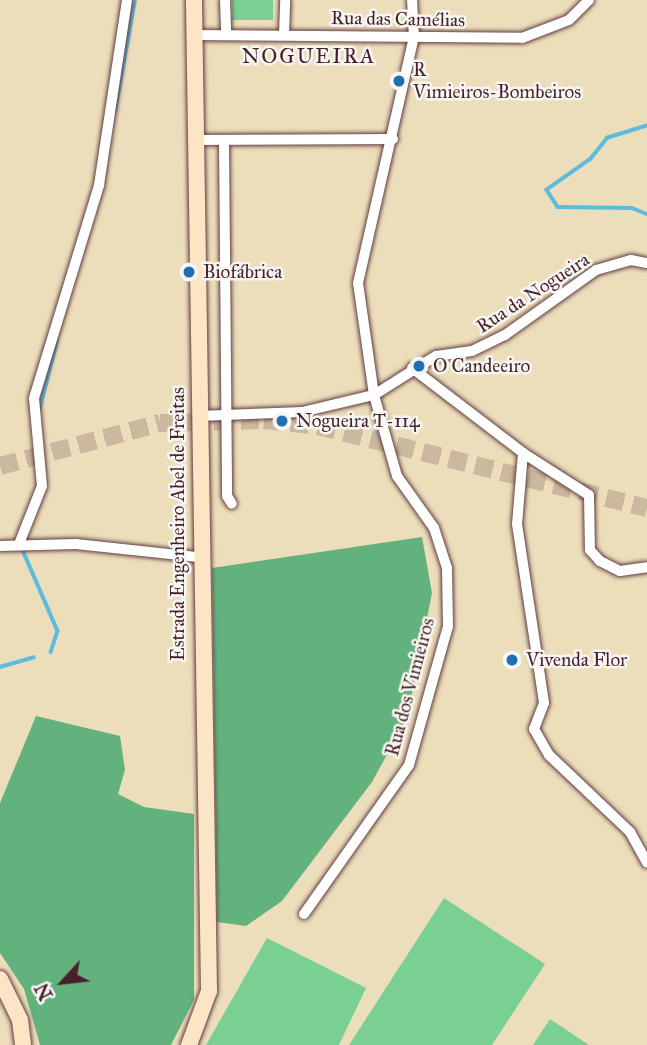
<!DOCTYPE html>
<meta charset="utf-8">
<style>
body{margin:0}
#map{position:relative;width:647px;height:1045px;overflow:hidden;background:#ecdebb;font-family:"IM FELL Great Primer",serif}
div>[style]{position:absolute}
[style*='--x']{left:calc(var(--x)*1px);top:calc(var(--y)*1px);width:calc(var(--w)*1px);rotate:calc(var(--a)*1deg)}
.green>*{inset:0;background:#7acf93;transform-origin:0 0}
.forest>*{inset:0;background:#63b27d}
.stream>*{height:3.5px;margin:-1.75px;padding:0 1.75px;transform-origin:1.75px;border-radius:1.75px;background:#5dbcdb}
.primary-tunnel>*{height:18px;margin-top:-9px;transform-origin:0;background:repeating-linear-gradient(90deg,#ccb89e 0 18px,transparent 0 27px)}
.roads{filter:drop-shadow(0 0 2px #623c41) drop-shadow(0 0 2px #623c41)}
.street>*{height:10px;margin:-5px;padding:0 5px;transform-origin:5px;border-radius:5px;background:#fff}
.secondary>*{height:16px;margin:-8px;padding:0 8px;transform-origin:8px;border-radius:8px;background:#fce5c4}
.dots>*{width:19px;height:19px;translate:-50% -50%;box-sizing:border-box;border:4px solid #f6f6f2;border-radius:50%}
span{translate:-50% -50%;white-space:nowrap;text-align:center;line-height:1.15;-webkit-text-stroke:5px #f6f6f2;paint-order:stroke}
.street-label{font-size:19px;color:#4a1f2b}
.poi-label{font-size:19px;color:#4a1f2b}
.left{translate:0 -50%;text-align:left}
.neighbourhood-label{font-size:21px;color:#4a1f2b;letter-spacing:2px}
.north{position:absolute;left:28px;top:947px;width:70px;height:70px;-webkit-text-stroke:5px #f6f6f2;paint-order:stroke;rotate:243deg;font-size:19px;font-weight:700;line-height:28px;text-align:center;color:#4a1f2b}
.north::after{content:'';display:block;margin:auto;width:24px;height:32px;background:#4a1f2b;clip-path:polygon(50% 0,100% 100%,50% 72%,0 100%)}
</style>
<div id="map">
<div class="green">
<i style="left:232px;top:0;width:41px;height:20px"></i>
<i style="clip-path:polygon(444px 898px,545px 964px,492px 1045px,349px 1045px)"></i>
<i style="clip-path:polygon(267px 938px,366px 988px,339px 1045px,206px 1045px)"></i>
<i style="clip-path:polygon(550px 1019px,589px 1045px,533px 1045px)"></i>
</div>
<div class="forest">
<i style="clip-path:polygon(422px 537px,432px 593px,407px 718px,372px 782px,282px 901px,246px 926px,217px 922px,212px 568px)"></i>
<i style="clip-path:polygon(36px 716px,120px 736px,125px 770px,118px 794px,144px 807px,194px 814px,194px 1000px,171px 1045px,40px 1045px,24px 989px,0 953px,0 803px)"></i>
</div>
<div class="stream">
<i style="--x:115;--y:112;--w:114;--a:-79.9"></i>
<i style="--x:647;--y:126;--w:41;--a:162.9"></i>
<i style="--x:608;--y:138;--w:27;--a:129"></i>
<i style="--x:591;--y:159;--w:54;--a:144.8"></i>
<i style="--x:547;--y:190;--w:20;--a:57"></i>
<i style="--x:558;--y:207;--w:74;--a:0.8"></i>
<i style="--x:632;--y:208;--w:16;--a:22"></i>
<i style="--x:40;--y:408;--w:69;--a:-75.8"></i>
<i style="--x:22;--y:548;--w:90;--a:66.6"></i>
<i style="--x:58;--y:631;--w:22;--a:108"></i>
<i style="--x:0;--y:667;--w:35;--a:-16"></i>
</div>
<div class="primary-tunnel">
<i style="--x:0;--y:466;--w:166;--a:-15"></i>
<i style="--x:160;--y:423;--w:104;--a:-1.7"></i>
<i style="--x:264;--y:420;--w:54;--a:6.3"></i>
<i style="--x:318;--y:426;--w:339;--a:14"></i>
</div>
<div class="roads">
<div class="street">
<i style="--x:225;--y:0;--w:35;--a:88"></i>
<i style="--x:194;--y:35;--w:328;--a:0.5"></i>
<i style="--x:522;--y:38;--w:50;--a:-21"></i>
<i style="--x:569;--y:20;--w:28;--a:-45"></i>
<i style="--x:284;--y:35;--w:35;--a:-88"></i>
<i style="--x:198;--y:140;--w:195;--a:-0.3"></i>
<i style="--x:224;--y:140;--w:356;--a:89.5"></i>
<i style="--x:227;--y:496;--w:9;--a:58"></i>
<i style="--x:412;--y:368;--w:140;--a:37.4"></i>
<i style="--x:523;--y:453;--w:71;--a:94.8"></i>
<i style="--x:517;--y:524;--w:181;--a:81.4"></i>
<i style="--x:544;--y:703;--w:28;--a:111"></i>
<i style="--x:534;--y:729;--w:30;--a:60"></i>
<i style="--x:549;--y:755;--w:112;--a:43.5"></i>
<i style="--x:630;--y:832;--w:35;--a:61"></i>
<i style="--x:198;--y:416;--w:104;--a:-2.2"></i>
<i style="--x:302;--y:412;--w:74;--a:-13.3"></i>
<i style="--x:374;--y:395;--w:73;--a:-32.2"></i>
<i style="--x:436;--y:356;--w:36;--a:-8"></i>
<i style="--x:472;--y:351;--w:37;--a:-26"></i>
<i style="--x:505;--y:335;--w:112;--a:-35.5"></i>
<i style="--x:596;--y:270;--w:36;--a:-16"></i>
<i style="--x:631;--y:260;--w:16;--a:11"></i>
<i style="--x:523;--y:453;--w:78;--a:32.5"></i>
<i style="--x:589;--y:495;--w:55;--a:89"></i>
<i style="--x:590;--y:550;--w:15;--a:48"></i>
<i style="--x:600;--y:561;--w:22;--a:27"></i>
<i style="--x:620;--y:571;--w:27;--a:-8"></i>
<i style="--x:19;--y:544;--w:62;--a:-68.4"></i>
<i style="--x:42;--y:486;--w:88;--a:-95.2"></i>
<i style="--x:34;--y:398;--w:223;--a:-73"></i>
<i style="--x:99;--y:185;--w:187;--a:-81.4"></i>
<i style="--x:0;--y:546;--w:76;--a:-1.5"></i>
<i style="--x:76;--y:544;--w:123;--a:6.1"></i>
<i style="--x:304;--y:914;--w:182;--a:-54.8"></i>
<i style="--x:409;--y:765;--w:144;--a:-74.3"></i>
<i style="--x:448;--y:626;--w:58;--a:-91"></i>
<i style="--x:447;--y:568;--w:42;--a:-108"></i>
<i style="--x:434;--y:528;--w:64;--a:-125.4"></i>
<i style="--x:397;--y:476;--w:84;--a:-105.9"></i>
<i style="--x:374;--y:395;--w:113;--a:-98.1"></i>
<i style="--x:358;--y:283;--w:252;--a:-77.2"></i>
<i style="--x:414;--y:37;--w:37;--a:-93"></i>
</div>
<div class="secondary">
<i style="--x:0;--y:979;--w:46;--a:64"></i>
<i style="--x:20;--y:1020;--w:25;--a:83"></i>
<i style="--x:189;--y:1045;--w:58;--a:-69.7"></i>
<i style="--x:209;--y:991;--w:991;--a:-90.87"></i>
</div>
</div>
<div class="dots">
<i style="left:399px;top:81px;background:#1f6fb2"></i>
<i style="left:189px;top:272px;background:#1f6fb2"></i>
<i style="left:419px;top:366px;background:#1f6fb2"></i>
<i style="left:282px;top:421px;background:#1f6fb2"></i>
<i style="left:512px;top:660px;background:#1f6fb2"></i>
</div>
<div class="street-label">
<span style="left:398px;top:19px;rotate:1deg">Rua das Camélias</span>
<span style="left:533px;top:293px;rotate:-33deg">Rua da Nogueira</span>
<span style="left:178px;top:524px;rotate:-90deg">Estrada Engenheiro Abel de Freitas</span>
<span style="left:410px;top:687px;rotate:-75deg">Rua dos Vimieiros</span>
</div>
<div class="poi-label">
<span class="left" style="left:413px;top:81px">R<br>Vimieiros-Bombeiros</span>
<span class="left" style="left:203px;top:272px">Biofábrica</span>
<span class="left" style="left:433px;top:366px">O Candeeiro</span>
<span class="left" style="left:296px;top:421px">Nogueira T-114</span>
<span class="left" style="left:526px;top:660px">Vivenda Flor</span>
</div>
<div class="neighbourhood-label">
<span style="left:309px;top:56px">NOGUEIRA</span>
</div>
<div class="north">N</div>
</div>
